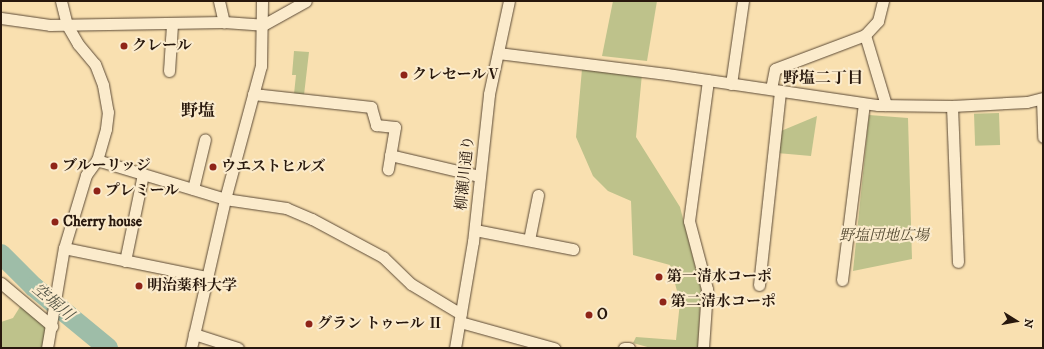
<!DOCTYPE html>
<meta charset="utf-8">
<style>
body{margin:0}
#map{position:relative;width:1044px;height:349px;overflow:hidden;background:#f9e0b0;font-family:"IM FELL DW Pica","Noto Serif JP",serif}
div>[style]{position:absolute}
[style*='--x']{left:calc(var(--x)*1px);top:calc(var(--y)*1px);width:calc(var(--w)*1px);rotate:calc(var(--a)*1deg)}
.green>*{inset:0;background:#bec28b;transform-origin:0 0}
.river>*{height:20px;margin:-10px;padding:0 10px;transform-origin:10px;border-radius:10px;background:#9ebda8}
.roads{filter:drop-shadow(0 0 1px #5c4a36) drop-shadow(0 0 1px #5c4a36)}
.minor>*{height:11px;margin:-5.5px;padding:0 5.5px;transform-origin:5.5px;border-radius:5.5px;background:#fbebcc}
.dots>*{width:11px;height:11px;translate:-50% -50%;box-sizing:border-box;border:2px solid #fbebcc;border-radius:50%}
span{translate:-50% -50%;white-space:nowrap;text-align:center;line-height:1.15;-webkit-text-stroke:4px #fbebcc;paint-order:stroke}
.poi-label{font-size:15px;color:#28180d;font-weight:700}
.left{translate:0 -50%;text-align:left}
.street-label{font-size:15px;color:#28180d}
.park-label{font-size:15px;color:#554b33;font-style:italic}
.neighbourhood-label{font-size:16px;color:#28180d;font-weight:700}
.water-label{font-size:16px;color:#515243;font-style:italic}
.quarter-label{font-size:17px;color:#28180d;font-weight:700}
.frame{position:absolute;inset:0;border:2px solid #28180d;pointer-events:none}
.north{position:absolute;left:996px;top:301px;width:40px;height:40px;-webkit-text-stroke:3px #fbebcc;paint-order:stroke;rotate:101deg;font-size:11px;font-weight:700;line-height:16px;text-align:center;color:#28180d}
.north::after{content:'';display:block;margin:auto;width:14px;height:18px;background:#28180d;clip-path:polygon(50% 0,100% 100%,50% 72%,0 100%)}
</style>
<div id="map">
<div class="green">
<i style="clip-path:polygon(613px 1px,657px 1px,647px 61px,602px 56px)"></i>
<i style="clip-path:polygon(294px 51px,309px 52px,304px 95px,294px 94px,296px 75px,292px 75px)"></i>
<i style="clip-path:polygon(582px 69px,642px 74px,636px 137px,680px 207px,701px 289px,698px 348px,651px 348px,633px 343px,636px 337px,676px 340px,680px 302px,670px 265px,633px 255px,631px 201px,608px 191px,593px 176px,576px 137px)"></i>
<i style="left:999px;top:113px;width:32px;height:25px;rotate:88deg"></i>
<i style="clip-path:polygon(869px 115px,908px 118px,912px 259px,853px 271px)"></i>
<i style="clip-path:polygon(817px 116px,811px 156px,777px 153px,781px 131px)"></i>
<i style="clip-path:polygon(23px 302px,52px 326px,47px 348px,1px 348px,1px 322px,13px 318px)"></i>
</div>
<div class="river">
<i style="--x:1;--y:254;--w:47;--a:45"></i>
<i style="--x:34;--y:287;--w:96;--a:39.5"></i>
</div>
<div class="roads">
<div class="minor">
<i style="--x:61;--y:1;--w:25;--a:76"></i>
<i style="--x:67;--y:25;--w:22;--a:60"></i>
<i style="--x:78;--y:44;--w:26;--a:50"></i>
<i style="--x:95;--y:64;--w:22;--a:69"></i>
<i style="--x:103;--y:85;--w:27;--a:80"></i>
<i style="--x:108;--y:112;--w:17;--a:97"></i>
<i style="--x:106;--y:129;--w:32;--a:106"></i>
<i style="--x:219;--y:1;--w:22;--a:77"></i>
<i style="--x:1;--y:18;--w:49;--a:8.1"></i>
<i style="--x:50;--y:25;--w:174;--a:-1"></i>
<i style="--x:224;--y:22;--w:39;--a:4"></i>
<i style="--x:263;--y:25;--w:49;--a:-29.2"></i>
<i style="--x:865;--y:35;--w:73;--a:73.3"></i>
<i style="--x:498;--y:53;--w:170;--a:7.1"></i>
<i style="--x:667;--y:74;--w:213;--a:8.4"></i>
<i style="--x:878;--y:105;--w:74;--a:0.8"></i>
<i style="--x:952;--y:106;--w:75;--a:-3.1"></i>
<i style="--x:1027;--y:102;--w:16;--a:-14"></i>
<i style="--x:169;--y:71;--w:47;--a:-86.3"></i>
<i style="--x:731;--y:84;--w:84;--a:-81.8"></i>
<i style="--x:771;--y:89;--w:20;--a:-79"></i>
<i style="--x:775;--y:69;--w:96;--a:-20.7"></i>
<i style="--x:865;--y:35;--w:19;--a:-47"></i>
<i style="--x:878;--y:21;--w:21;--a:-76"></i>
<i style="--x:253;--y:94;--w:119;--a:6.3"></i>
<i style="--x:371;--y:107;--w:19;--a:74"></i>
<i style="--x:376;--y:125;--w:19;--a:6"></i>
<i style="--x:395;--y:127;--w:43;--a:99.5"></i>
<i style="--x:1042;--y:99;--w:38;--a:88"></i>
<i style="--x:952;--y:106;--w:156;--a:87.8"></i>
<i style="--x:390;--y:155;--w:91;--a:13.3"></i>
<i style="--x:193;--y:189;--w:51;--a:-76.5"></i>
<i style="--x:475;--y:230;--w:100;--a:11"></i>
<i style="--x:529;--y:240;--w:46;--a:-78.7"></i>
<i style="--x:64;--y:248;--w:146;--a:11.5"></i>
<i style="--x:125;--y:261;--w:89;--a:-78.3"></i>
<i style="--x:842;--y:280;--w:177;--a:-82.9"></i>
<i style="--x:1;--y:283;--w:67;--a:40.1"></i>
<i style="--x:759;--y:285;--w:195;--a:-83.8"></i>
<i style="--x:460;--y:322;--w:98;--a:15.5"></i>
<i style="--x:194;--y:334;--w:46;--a:17.7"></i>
<i style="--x:47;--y:348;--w:101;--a:-80.4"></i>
<i style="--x:64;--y:248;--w:76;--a:-73.2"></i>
<i style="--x:86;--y:175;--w:19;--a:-54"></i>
<i style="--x:97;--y:160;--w:134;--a:16.9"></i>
<i style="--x:225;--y:199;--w:138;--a:-74.9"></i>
<i style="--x:261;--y:66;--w:65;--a:-89.1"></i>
<i style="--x:191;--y:348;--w:153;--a:-77.1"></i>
<i style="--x:225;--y:199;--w:62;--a:8.4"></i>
<i style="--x:286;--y:208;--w:28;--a:23"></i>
<i style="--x:312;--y:219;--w:81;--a:28.2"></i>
<i style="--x:383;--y:257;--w:39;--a:44"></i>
<i style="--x:411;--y:284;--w:58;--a:31"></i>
<i style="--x:455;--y:348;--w:108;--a:-80.4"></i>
<i style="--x:473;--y:242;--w:149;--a:-83.8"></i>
<i style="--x:489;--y:94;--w:95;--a:-77.9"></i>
<i style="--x:624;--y:348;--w:5;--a:0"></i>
<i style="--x:703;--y:348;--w:59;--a:-86.1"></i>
<i style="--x:707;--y:289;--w:70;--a:-104.8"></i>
<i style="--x:689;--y:221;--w:142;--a:-82.3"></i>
</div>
</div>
<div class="dots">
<i style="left:124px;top:46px;background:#8f2418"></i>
<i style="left:404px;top:75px;background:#8f2418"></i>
<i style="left:54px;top:166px;background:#8f2418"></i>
<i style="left:213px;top:167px;background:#8f2418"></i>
<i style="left:97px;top:191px;background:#8f2418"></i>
<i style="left:55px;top:222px;background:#8f2418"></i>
<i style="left:659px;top:277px;background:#8f2418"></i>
<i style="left:139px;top:286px;background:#8f2418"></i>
<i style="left:663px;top:302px;background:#8f2418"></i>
<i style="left:589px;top:315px;background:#8f2418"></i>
<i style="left:309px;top:324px;background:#8f2418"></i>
</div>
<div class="poi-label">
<span class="left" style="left:132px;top:46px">クレール</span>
<span class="left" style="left:412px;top:75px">クレセールⅤ</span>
<span class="left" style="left:62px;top:166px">ブルーリッジ</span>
<span class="left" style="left:221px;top:167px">ウエストヒルズ</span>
<span class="left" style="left:105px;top:191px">プレミール</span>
<span class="left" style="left:63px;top:222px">Cherry house</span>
<span class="left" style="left:667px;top:277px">第一清水コーポ</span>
<span class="left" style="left:147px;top:286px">明治薬科大学</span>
<span class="left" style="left:671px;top:302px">第二清水コーポ</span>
<span class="left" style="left:597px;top:315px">O</span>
<span class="left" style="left:317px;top:324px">グラン トゥール Ⅱ</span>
</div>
<div class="street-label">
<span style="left:465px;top:173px;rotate:-84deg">柳瀬川通り</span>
</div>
<div class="park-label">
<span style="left:884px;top:236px">野塩団地広場</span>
</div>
<div class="neighbourhood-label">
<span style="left:823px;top:78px">野塩二丁目</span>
</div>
<div class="water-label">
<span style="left:53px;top:302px;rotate:40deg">空堀川</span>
</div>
<div class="quarter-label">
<span style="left:198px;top:112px">野塩</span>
</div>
<div class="frame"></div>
<div class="north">N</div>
</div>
